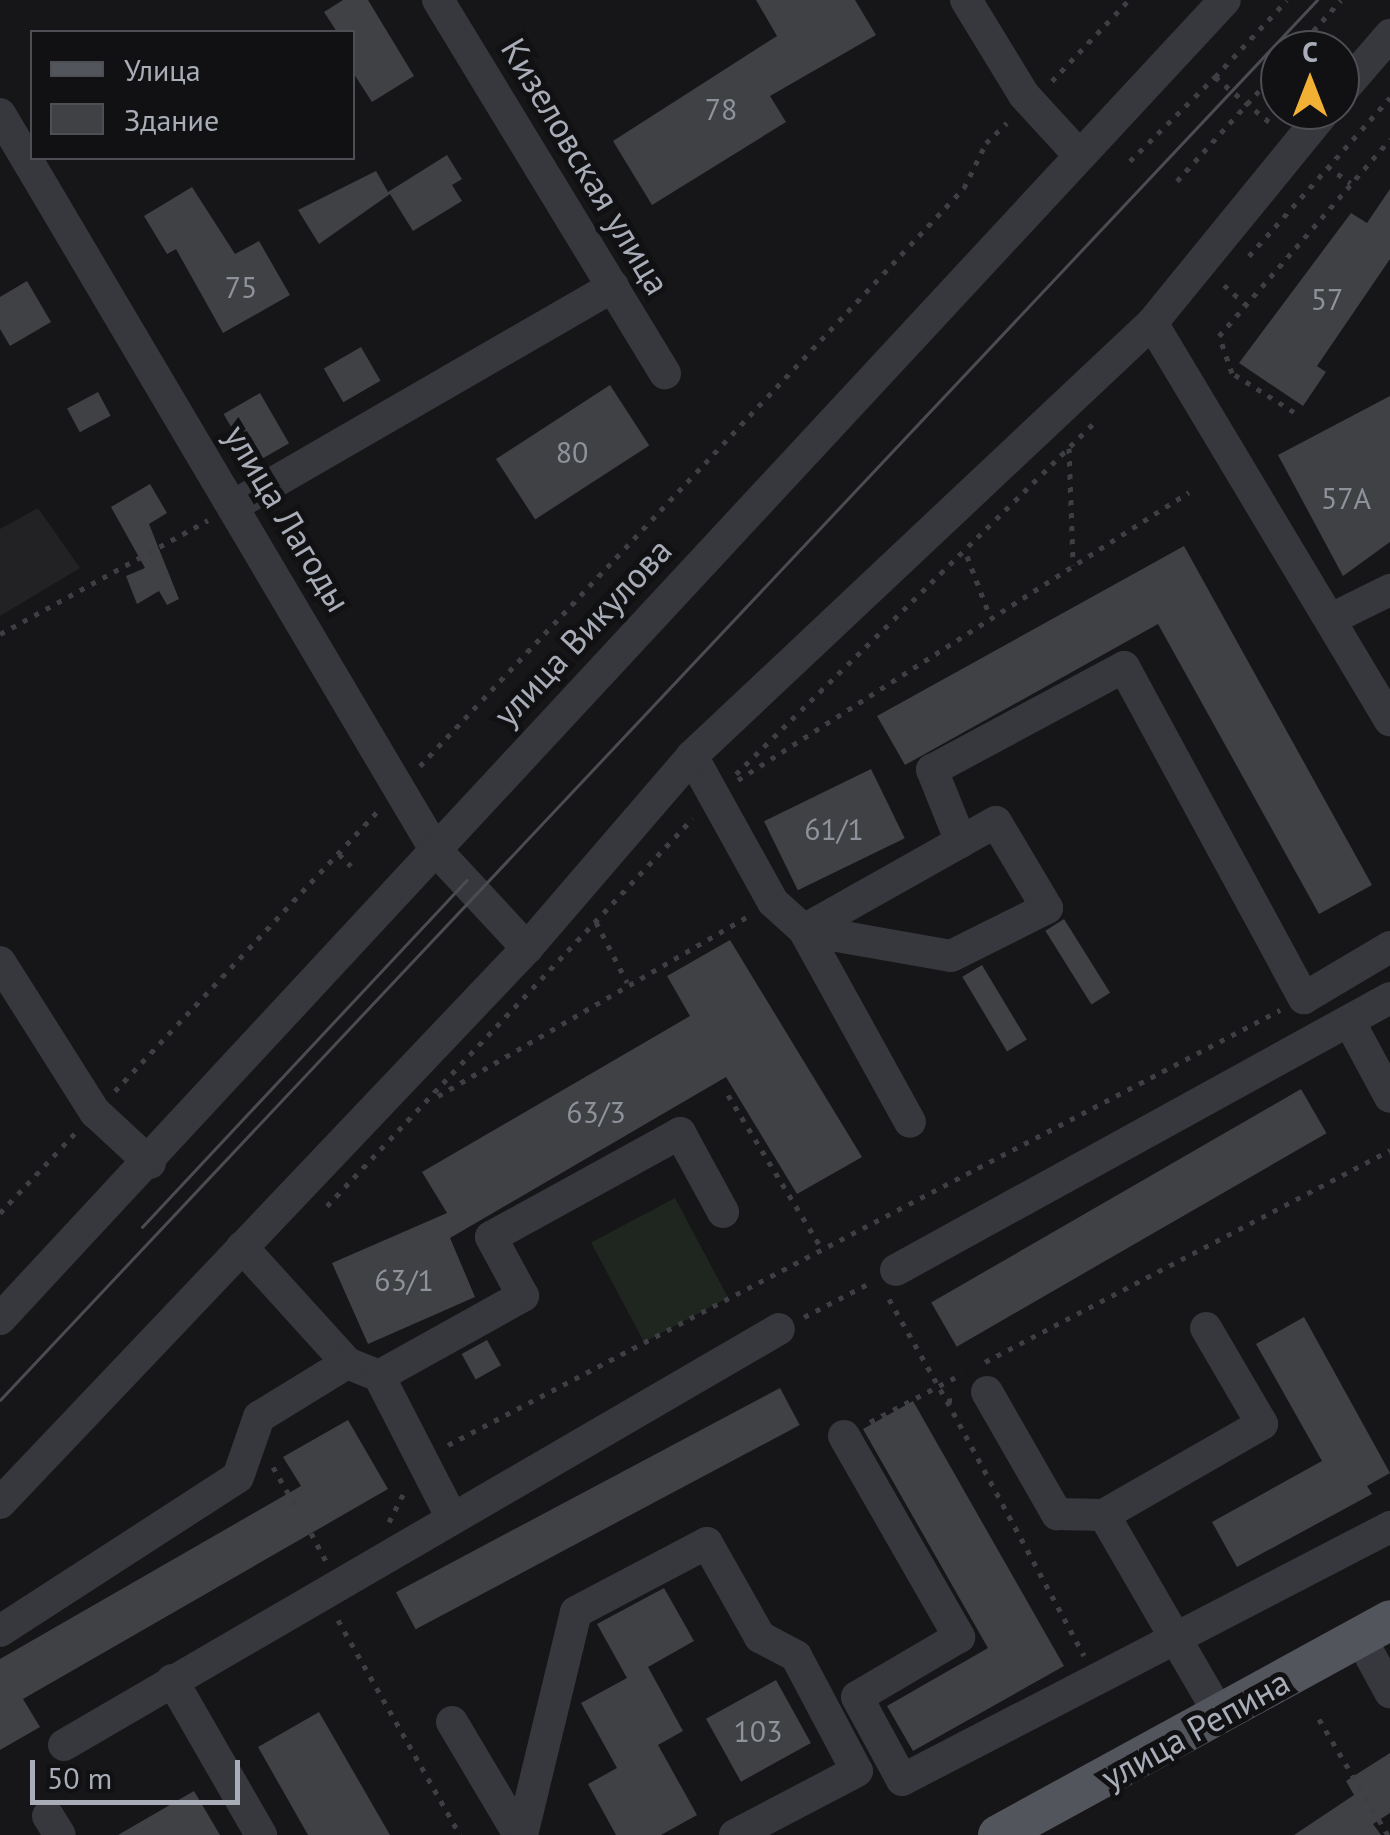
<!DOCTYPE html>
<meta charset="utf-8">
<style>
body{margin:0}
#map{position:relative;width:1390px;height:1835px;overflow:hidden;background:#161618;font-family:"PT Sans",sans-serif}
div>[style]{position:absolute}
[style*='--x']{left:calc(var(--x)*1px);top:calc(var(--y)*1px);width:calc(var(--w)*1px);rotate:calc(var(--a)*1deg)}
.built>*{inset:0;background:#222225}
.green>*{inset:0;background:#1e261f;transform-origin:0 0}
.building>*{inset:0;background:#404145;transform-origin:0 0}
.path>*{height:5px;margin-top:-2.5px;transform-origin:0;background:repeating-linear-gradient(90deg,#3d3f44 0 5px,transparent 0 13px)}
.minor>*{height:32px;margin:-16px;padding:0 16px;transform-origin:16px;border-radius:16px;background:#37383d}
.major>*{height:40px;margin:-20px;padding:0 20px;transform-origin:20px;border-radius:20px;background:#53555c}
.tram>*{height:2.5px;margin:-1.25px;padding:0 1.25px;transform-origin:1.25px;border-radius:1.25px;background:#4a4c52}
span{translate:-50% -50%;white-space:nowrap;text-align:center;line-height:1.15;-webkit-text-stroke:10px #111113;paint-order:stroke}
.number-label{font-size:30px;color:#8e929b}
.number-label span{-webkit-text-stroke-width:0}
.street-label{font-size:35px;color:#a8adb8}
.legend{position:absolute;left:30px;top:30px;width:325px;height:130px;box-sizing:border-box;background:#111113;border:2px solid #4d4f55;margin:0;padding:12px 18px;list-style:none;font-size:30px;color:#a8adb8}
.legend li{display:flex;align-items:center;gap:20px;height:50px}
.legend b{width:50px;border:2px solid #4d4f55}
.north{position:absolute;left:1260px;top:30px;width:100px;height:100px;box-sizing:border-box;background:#111113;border:2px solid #4d4f55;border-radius:50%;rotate:0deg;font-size:28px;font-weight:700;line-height:40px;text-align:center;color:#a8adb8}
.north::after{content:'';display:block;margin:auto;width:35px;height:45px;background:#f2b134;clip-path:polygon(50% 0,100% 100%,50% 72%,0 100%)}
.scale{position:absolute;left:30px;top:1760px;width:210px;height:45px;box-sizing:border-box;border:5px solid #a8adb8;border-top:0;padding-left:12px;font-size:30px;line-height:35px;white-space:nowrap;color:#a8adb8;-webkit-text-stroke:8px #111113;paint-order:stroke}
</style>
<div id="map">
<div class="built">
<i style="clip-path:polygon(38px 508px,80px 568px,0 616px,0 529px)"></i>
</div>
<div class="green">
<i style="left:675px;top:1198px;width:113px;height:95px;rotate:62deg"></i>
</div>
<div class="building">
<i style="clip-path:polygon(343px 0,368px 0,414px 76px,372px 102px,352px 71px,352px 32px,337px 32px,324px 12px)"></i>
<i style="clip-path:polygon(756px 0,855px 0,876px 35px,770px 96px,786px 122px,652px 205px,613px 141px,777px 36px)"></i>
<i style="clip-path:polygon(447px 155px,462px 179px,452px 185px,462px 201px,413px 231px,390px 194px,319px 244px,298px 210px,376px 171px,388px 192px)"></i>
<i style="clip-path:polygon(192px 187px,235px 254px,259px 241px,290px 295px,223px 333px,176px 249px,167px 254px,144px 216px)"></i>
<i style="clip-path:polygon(1390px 189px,1390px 259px,1317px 366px,1326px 372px,1303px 406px,1239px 363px,1351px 213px,1367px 223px)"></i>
<i style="clip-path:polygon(27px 281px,51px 322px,10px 346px,0 329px,0 297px)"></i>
<i style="left:361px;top:347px;width:39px;height:43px;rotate:60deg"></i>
<i style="left:610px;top:385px;width:72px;height:136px;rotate:57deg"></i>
<i style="left:98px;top:392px;width:27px;height:35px;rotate:62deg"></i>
<i style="left:260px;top:393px;width:58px;height:42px;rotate:60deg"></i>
<i style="clip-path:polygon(1390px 396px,1390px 542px,1343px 576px,1278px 455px)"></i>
<i style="clip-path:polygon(150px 484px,167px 513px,149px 524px,179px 599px,167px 605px,159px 591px,137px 604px,126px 576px,145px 568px,111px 507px)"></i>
<i style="clip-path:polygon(1184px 546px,1372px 885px,1319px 914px,1158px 624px,905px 765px,877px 716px)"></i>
<i style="left:871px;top:769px;width:77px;height:119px;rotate:64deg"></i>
<i style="left:1064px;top:919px;width:87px;height:22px;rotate:58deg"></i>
<i style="clip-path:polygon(730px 940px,862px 1157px,797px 1194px,726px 1077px,450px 1238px,475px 1297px,368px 1344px,332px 1263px,447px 1213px,422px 1172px,690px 1016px,667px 976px)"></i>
<i style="left:982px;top:965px;width:87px;height:23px;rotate:59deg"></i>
<i style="left:1301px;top:1089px;width:51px;height:427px;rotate:60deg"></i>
<i style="clip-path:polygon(1304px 1317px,1390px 1473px,1367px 1486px,1372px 1494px,1237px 1567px,1212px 1522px,1322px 1461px,1256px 1344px)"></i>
<i style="left:487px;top:1340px;width:29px;height:29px;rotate:61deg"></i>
<i style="left:780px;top:1388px;width:42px;height:435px;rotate:62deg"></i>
<i style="clip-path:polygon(913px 1401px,1064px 1666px,913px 1751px,887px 1706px,988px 1648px,863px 1429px)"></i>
<i style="clip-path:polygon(348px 1420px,388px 1489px,23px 1699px,40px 1727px,0 1750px,0 1659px,301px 1486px,283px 1457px)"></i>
<i style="clip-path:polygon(664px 1588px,694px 1641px,648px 1667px,683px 1731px,658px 1745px,697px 1815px,661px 1835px,616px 1835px,588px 1784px,617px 1768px,581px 1703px,627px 1678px,597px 1624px)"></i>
<i style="left:776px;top:1680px;width:72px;height:80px;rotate:61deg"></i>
<i style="clip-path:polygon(319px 1712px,390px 1835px,308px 1835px,258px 1747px)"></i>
<i style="clip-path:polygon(1390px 1753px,1390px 1813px,1373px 1824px,1381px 1835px,1294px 1835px,1354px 1795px,1346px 1781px)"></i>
<i style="clip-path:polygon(194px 1791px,220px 1835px,118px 1835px)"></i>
</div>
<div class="path">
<i style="--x:1296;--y:50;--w:67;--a:-48"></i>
<i style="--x:1215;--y:77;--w:105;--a:-46.9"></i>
<i style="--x:1052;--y:81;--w:112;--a:-46.5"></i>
<i style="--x:1130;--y:161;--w:120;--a:-44.7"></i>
<i style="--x:1215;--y:77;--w:77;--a:39.7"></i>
<i style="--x:1327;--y:166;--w:29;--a:36"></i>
<i style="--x:1177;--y:181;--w:153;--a:-47.7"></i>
<i style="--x:1249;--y:256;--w:212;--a:-48.3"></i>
<i style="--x:1224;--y:285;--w:28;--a:42"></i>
<i style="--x:1294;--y:412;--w:73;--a:-147.8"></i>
<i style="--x:1232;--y:373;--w:39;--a:-109"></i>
<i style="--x:1219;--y:336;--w:261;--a:-49"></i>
<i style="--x:1069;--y:448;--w:117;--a:88"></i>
<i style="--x:967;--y:556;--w:62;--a:69.2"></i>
<i style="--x:0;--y:634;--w:237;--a:-28.7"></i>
<i style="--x:420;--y:766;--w:794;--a:-46.74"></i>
<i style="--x:964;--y:188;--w:50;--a:-63.9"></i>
<i style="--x:986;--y:143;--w:29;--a:-44"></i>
<i style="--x:736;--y:774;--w:504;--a:-44.44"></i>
<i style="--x:738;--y:780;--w:535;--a:-32.56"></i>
<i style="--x:339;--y:854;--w:17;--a:45"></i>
<i style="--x:596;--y:922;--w:68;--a:62.7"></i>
<i style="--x:115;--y:1091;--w:384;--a:-46.8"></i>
<i style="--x:728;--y:1095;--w:177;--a:58.6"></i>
<i style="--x:438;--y:1096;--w:358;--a:-30.1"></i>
<i style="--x:327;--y:1206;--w:533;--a:-46.67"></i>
<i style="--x:0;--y:1213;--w:112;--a:-46.8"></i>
<i style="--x:889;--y:1299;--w:117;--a:60.4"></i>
<i style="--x:947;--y:1401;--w:11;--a:-10"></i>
<i style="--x:804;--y:1317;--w:74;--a:-27.3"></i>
<i style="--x:985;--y:1362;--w:457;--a:-27.6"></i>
<i style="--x:947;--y:1401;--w:289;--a:61.7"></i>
<i style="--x:870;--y:1422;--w:104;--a:-27.6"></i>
<i style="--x:448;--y:1445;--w:939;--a:-27.6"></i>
<i style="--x:273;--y:1467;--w:52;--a:60"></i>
<i style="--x:389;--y:1522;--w:35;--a:-63"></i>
<i style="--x:311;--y:1533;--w:32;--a:62"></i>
<i style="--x:338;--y:1620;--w:247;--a:60.4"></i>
<i style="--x:1319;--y:1719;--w:135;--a:59.3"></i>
</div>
<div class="minor">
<i style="--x:438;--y:0;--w:437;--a:58.7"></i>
<i style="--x:966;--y:0;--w:111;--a:58.6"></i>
<i style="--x:1024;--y:95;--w:80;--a:47.5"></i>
<i style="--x:1340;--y:93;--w:77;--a:-49.2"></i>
<i style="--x:0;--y:114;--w:853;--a:59.4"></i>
<i style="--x:434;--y:848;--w:137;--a:47.1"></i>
<i style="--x:1152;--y:323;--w:463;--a:59.1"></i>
<i style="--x:233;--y:506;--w:439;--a:-30"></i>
<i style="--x:1331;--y:619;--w:66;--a:-26.2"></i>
<i style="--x:692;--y:756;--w:167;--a:61"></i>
<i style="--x:773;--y:902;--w:42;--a:42.1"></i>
<i style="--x:804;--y:930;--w:219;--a:61.1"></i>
<i style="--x:996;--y:822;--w:100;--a:59.3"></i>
<i style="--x:1047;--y:908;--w:107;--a:153.4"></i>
<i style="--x:951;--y:956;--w:149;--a:-170"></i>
<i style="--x:804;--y:930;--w:220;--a:-29.4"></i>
<i style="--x:961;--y:842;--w:78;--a:-111.9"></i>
<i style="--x:932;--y:770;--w:218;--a:-28.2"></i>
<i style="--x:1124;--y:667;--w:377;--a:61.5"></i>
<i style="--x:1304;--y:998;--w:100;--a:-30.7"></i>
<i style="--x:0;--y:962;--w:178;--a:57.7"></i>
<i style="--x:95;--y:1112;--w:75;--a:42.8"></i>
<i style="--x:1349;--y:1021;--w:86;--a:61.7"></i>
<i style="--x:242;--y:1247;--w:156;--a:47.8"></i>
<i style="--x:347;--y:1363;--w:35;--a:22"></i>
<i style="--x:379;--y:1376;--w:155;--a:62.8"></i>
<i style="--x:896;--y:1270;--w:564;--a:-28.84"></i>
<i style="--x:0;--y:1319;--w:1800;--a:-47.12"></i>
<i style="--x:1206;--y:1328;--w:111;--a:59.7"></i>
<i style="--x:1262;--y:1424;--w:182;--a:150.1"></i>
<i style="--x:1104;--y:1515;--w:231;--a:59.9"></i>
<i style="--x:379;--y:1376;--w:165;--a:-29.1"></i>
<i style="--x:523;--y:1296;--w:67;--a:-118.5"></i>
<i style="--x:491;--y:1237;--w:216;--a:-28.8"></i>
<i style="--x:680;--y:1133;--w:90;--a:61.4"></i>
<i style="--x:987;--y:1392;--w:141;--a:60.2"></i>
<i style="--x:1057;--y:1514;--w:47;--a:1.2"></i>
<i style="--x:844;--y:1436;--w:232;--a:60.2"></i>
<i style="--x:959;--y:1637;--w:118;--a:149.5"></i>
<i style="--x:857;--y:1697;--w:94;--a:61.5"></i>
<i style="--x:902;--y:1780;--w:550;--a:-27.4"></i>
<i style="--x:0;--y:1503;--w:765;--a:-46.48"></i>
<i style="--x:527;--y:948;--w:253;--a:-49.3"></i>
<i style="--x:692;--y:756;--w:632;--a:-43.27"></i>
<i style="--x:1152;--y:323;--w:275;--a:-50.8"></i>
<i style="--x:0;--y:1631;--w:283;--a:-32.9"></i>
<i style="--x:238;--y:1477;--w:64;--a:-70.7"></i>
<i style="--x:259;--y:1417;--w:103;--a:-31.5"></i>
<i style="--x:1360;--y:1637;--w:63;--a:61.4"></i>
<i style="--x:172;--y:1680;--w:179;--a:60.1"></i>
<i style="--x:452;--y:1722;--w:131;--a:59.3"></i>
<i style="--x:64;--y:1745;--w:827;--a:-30.19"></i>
<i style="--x:48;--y:1816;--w:22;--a:58"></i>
<i style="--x:522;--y:1835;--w:229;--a:-76.4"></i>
<i style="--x:576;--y:1612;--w:148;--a:-27.8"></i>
<i style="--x:707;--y:1543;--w:108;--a:60.6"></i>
<i style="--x:760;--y:1637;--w:41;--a:27.8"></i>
<i style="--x:796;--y:1656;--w:130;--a:62.1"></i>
<i style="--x:857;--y:1771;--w:138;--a:152.3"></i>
</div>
<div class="major">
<i style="--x:998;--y:1835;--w:447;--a:-28.7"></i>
</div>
<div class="tram">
<i style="--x:142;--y:1227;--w:475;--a:-46.9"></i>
<i style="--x:0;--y:1400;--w:1922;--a:-46.75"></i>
</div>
<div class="number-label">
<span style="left:721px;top:109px">78</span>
<span style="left:241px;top:287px">75</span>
<span style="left:1327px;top:299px">57</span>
<span style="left:572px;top:452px">80</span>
<span style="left:1346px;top:498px">57А</span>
<span style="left:834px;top:829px">61/1</span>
<span style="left:596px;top:1112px">63/3</span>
<span style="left:404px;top:1280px">63/1</span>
<span style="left:758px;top:1731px">103</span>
</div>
<div class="street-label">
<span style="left:586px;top:166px;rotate:59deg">Кизеловская улица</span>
<span style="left:288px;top:518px;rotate:59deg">улица Лагоды</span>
<span style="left:582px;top:632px;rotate:-47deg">улица Викулова</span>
<span style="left:1195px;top:1729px;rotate:-29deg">улица Репина</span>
</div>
<ul class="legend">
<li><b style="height:12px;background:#53555c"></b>Улица</li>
<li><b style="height:28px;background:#404145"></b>Здание</li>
</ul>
<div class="north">С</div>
<div class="scale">50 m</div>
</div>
